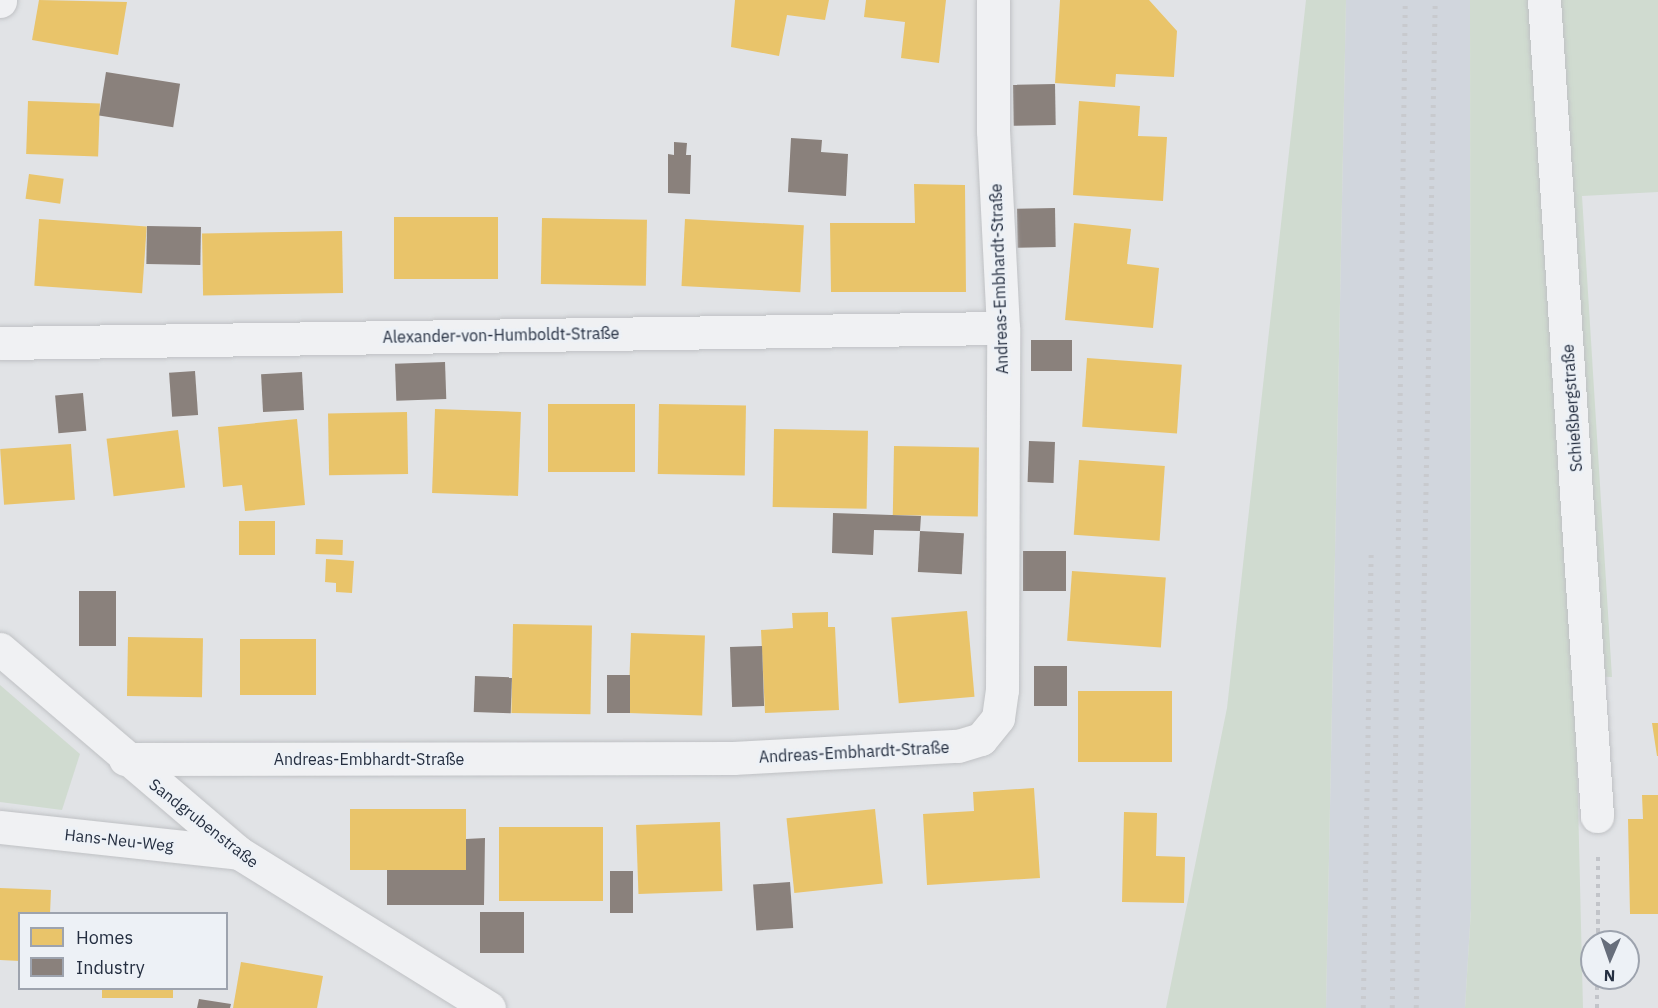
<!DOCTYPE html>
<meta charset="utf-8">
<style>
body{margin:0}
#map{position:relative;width:1658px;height:1008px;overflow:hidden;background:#e1e3e6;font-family:"IBM Plex Sans",sans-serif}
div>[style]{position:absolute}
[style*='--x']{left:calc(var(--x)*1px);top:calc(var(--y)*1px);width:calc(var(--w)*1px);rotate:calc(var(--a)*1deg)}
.built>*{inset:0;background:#d1d6dd}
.green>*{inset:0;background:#d0dbd0}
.homes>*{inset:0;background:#e9c46a;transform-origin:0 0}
.industry>*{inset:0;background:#8a817c;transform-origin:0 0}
.path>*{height:4px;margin-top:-2px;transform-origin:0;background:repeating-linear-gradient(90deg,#c2c4c9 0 4.5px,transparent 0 9px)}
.roads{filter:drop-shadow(0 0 2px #bfc1c4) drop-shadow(0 0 2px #bfc1c4)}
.minor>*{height:33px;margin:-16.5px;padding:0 16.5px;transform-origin:16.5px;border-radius:16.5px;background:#f0f1f3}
.rail>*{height:4.5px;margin-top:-2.25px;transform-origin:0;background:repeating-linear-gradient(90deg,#c8cace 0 3px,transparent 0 9px)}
span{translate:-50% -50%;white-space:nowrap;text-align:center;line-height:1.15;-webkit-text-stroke:6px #edf1f6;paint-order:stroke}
.street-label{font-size:16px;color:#252f41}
.legend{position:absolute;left:18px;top:912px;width:210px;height:78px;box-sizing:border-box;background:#edf1f6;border:2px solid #9da3ae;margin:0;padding:8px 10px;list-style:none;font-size:18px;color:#252f41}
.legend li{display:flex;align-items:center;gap:12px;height:30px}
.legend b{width:30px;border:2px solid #9da3ae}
.north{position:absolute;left:1580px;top:930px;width:60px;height:60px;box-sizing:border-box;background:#edf1f6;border:2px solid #9da3ae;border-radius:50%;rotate:182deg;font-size:16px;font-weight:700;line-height:24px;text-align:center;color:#252f41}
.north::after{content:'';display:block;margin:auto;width:21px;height:27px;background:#676e7b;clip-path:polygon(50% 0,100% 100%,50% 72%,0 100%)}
</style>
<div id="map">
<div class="built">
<i style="clip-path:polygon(1346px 0,1470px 0,1471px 909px,1465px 1008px,1326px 1008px)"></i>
</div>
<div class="green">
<i style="clip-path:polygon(1306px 0,1346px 0,1326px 1008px,1166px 1008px,1227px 708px)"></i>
<i style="clip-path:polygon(1470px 0,1658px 0,1658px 192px,1582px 196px,1612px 677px,1575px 676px,1583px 1008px,1465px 1008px,1471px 909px)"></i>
<i style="clip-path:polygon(0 685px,80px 754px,62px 810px,0 802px)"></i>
</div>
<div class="homes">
<i style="clip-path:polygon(39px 0,127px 2px,118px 55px,32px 40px)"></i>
<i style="clip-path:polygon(735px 0,829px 0,825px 20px,787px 15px,779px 56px,731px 47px)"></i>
<i style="clip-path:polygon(866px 0,946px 0,939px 63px,901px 58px,905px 22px,864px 17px)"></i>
<i style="clip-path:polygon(1060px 0,1149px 0,1177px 31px,1174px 77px,1116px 74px,1115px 87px,1055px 83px)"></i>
<i style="left:28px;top:101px;width:72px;height:53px;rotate:2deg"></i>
<i style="clip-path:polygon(1079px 101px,1140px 106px,1138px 136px,1167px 137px,1163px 201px,1073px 195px)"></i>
<i style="left:29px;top:174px;width:35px;height:25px;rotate:8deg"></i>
<i style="clip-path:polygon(914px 184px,965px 185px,966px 292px,831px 292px,830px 223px,915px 223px)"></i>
<i style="left:394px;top:217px;width:104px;height:62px"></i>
<i style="left:542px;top:218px;width:105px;height:66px;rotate:1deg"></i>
<i style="left:39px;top:219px;width:108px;height:67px;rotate:4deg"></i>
<i style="left:685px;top:219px;width:119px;height:67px;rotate:3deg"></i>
<i style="clip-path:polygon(1074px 223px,1131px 229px,1127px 264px,1159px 268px,1153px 328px,1065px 320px)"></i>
<i style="left:342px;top:231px;width:62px;height:140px;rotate:89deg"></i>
<i style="left:1087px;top:358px;width:95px;height:69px;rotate:4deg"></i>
<i style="left:548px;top:404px;width:87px;height:68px"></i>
<i style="left:659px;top:404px;width:87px;height:70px;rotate:1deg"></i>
<i style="left:435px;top:409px;width:86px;height:84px;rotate:2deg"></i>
<i style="left:407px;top:412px;width:62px;height:79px;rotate:89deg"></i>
<i style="clip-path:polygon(297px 419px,305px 505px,245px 511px,242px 485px,223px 487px,218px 427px)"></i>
<i style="left:774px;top:429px;width:94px;height:78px;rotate:1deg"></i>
<i style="left:178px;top:430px;width:58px;height:72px;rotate:83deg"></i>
<i style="left:71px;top:444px;width:56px;height:71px;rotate:86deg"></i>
<i style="left:894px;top:446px;width:85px;height:69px;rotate:1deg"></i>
<i style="left:1079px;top:460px;width:86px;height:75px;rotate:4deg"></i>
<i style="left:239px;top:521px;width:36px;height:34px"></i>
<i style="left:316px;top:539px;width:27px;height:15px;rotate:2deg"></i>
<i style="clip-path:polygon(326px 559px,354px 561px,352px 593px,336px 592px,336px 583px,325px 582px)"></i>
<i style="left:1072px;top:571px;width:94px;height:70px;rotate:4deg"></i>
<i style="left:967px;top:611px;width:86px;height:76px;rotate:85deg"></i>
<i style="clip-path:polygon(828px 612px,828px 627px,835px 627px,839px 710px,765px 713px,761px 630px,793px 628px,792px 613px)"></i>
<i style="left:513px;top:624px;width:79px;height:89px;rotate:1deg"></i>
<i style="left:631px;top:633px;width:74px;height:80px;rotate:2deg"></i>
<i style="left:128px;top:637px;width:75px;height:59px;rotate:1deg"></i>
<i style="left:240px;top:639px;width:76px;height:56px"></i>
<i style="left:1078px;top:691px;width:94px;height:71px"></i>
<i style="clip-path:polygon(1652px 723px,1658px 723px,1658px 756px,1657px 756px)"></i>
<i style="clip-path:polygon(1034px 788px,1040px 878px,927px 885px,923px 814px,974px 811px,973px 792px)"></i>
<i style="clip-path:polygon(1642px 795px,1658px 795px,1658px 914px,1630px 914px,1628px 819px,1643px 819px)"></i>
<i style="left:350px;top:809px;width:116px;height:61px"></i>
<i style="left:875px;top:809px;width:75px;height:89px;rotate:84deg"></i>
<i style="clip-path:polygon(1124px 812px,1157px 813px,1156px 856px,1185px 857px,1184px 903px,1122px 902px)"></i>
<i style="left:720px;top:822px;width:69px;height:84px;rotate:88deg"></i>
<i style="left:603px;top:827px;width:74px;height:104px;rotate:90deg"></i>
<i style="clip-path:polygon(0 888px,51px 890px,50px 914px,20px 914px,20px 961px,0 960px)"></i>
<i style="clip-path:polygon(1603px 935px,1628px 936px,1628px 942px,1603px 942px)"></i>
<i style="clip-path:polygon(241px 962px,323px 976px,317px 1008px,233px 1008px)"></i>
<i style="left:102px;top:988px;width:71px;height:10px"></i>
</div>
<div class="industry">
<i style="left:106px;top:72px;width:75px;height:44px;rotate:9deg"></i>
<i style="left:1055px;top:84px;width:41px;height:42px;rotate:89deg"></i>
<i style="clip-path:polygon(791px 138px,822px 140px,821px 152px,848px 154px,846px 196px,788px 192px)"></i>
<i style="clip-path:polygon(674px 142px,687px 143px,686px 155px,691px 155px,690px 194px,668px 193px,668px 154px,674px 155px)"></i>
<i style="left:1055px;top:208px;width:39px;height:38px;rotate:89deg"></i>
<i style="left:147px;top:226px;width:54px;height:38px;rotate:1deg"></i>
<i style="left:1031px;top:340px;width:41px;height:31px"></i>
<i style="left:445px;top:362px;width:37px;height:50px;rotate:88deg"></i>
<i style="left:195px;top:371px;width:44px;height:26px;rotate:86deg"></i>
<i style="left:302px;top:372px;width:38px;height:41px;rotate:87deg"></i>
<i style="left:83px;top:393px;width:38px;height:28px;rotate:85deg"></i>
<i style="left:1029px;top:441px;width:26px;height:41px;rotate:2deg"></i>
<i style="clip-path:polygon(833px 513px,921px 516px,920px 531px,874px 530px,873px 555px,832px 553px)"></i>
<i style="left:920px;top:531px;width:44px;height:41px;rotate:3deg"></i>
<i style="left:1023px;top:551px;width:43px;height:40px"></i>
<i style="left:79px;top:591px;width:37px;height:55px"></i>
<i style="left:762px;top:646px;width:60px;height:32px;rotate:88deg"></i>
<i style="left:1034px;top:666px;width:33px;height:40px"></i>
<i style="left:607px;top:675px;width:23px;height:38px"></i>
<i style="left:475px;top:676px;width:37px;height:36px;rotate:2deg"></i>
<i style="clip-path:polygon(485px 838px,484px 905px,387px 905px,387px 870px,466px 870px,466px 839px)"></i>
<i style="left:610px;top:871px;width:23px;height:42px"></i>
<i style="left:790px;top:882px;width:46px;height:37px;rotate:86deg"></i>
<i style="left:480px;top:912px;width:44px;height:41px"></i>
<i style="clip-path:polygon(199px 999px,231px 1004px,230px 1008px,197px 1008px)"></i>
</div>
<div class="path">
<i style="--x:1598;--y:942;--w:87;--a:-90"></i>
<i style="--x:1597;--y:1008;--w:30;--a:-90"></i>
</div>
<div class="roads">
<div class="minor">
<i style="--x:1544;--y:0;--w:818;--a:86.28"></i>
<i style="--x:0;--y:1;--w:1;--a:-90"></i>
<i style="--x:0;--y:343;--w:1003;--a:-0.86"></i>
<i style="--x:0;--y:649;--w:314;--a:40.5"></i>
<i style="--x:239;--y:853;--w:294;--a:31.8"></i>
<i style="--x:125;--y:759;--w:608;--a:-0.09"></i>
<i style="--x:733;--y:758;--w:225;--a:-3.1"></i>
<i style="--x:958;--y:746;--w:24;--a:-17"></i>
<i style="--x:981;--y:739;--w:27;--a:-51"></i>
<i style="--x:998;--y:718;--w:28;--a:-82"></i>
<i style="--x:1002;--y:690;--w:362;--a:-89.8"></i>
<i style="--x:1003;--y:328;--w:197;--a:-92.9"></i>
<i style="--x:993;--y:131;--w:131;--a:-90"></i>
<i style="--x:0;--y:827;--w:240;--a:6.2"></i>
</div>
</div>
<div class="rail">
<i style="--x:1363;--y:1008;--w:457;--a:-89"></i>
<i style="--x:1392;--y:1008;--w:1008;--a:-89.26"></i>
<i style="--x:1416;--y:1008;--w:1008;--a:-88.92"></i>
</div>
<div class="street-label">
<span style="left:999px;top:279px;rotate:-92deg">Andreas-Embhardt-Straße</span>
<span style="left:501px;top:335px;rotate:-1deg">Alexander-von-Humboldt-Straße</span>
<span style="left:1572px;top:408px;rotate:-94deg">Schießbergstraße</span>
<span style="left:854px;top:752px;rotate:-3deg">Andreas-Embhardt-Straße</span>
<span style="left:369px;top:759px">Andreas-Embhardt-Straße</span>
<span style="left:204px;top:823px;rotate:38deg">Sandgrubenstraße</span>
<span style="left:119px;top:840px;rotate:6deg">Hans-Neu-Weg</span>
</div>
<ul class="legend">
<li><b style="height:16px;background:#e9c46a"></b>Homes</li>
<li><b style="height:16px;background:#8a817c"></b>Industry</li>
</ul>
<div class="north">N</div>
</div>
